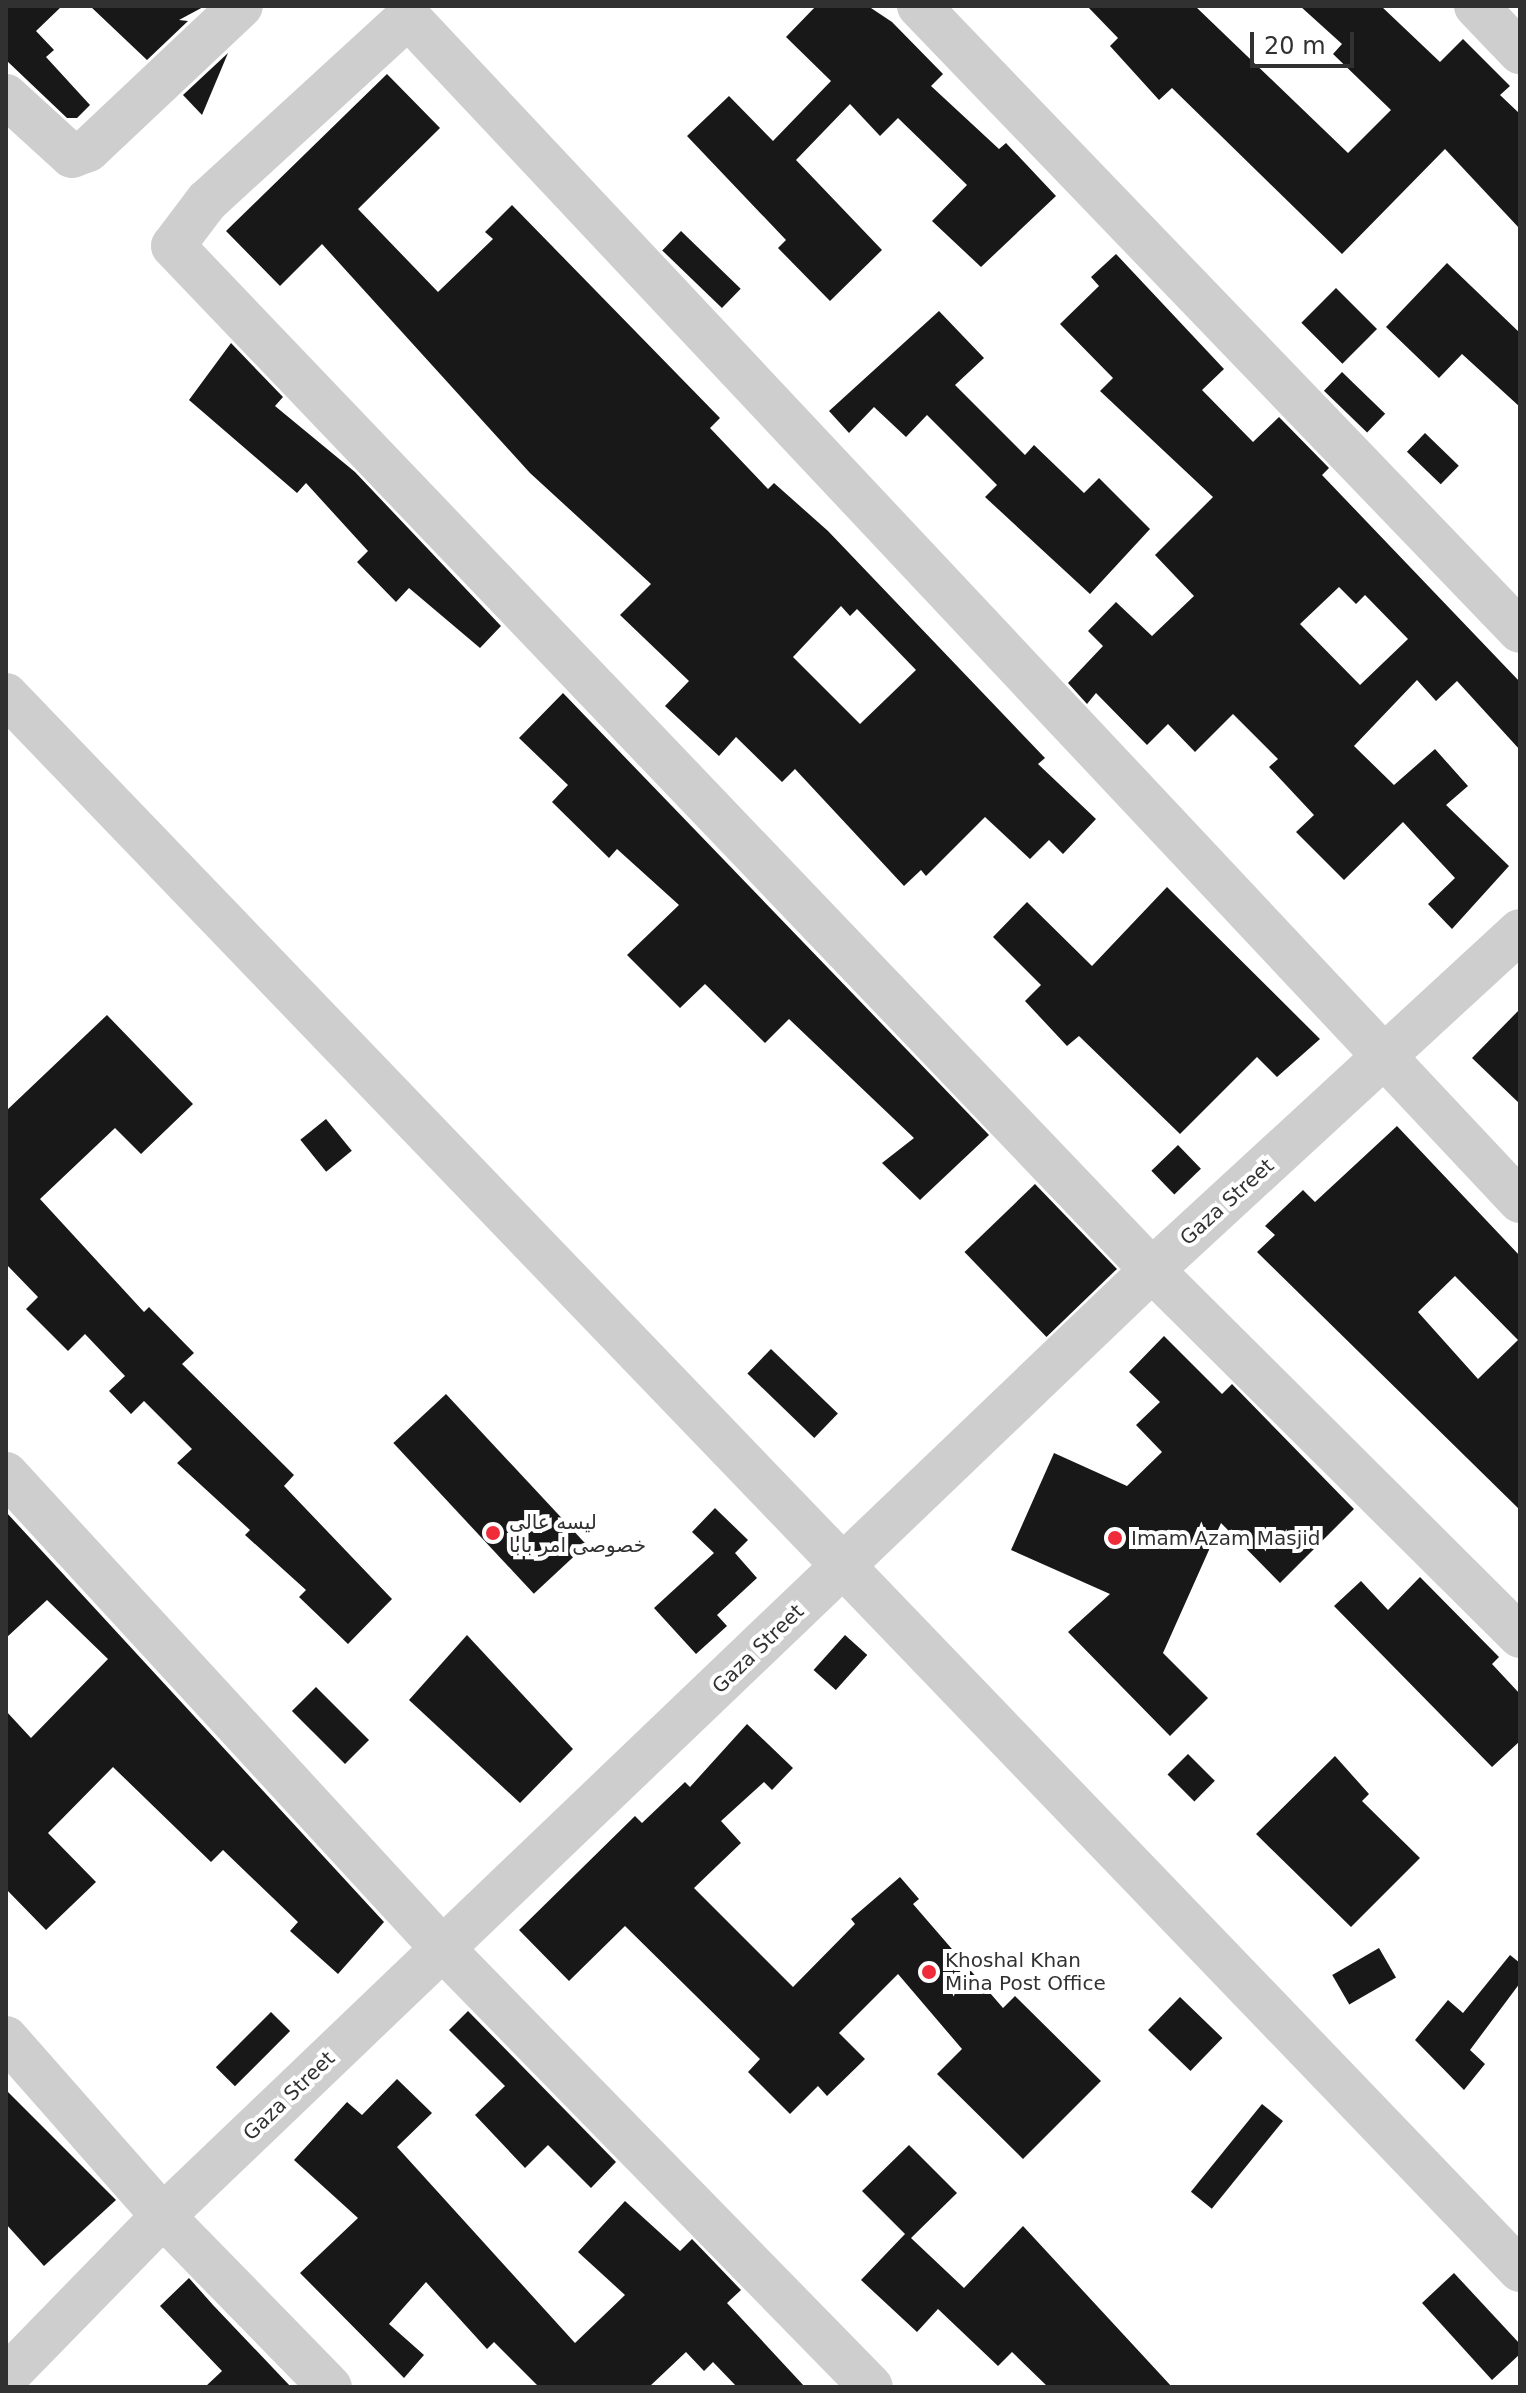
<!DOCTYPE html>
<meta charset="utf-8">
<style>
body{margin:0}
#map{position:relative;width:1526px;height:2393px;overflow:hidden;background:#fff;font-family:"DejaVu Sans","Noto Naskh Arabic",sans-serif}
div>[style]{position:absolute}
[style*='--x']{left:calc(var(--x)*1px);top:calc(var(--y)*1px);width:calc(var(--w)*1px);rotate:calc(var(--a)*1deg)}
.building>*{inset:0;background:#181818;transform-origin:0 0}
.minor>*{height:44px;margin:-22px;padding:0 22px;transform-origin:22px;border-radius:22px;background:#cecece}
.dots>*{width:22px;height:22px;translate:-50% -50%;box-sizing:border-box;border:4px solid #fff;border-radius:50%}
span{translate:-50% -50%;white-space:nowrap;text-align:center;line-height:1.15;-webkit-text-stroke:8px #fff;paint-order:stroke}
.street-label{font-size:20px;color:#313131}
.poi-label{font-size:20px;color:#313131}
.left{translate:0 -50%;text-align:left}
.frame{position:absolute;inset:0;border:8px solid #313131;pointer-events:none}
.scale{position:absolute;left:1250px;top:32px;width:104px;height:36px;box-sizing:border-box;border:4px solid #313131;border-top:0;padding-left:10px;font-size:24px;line-height:28px;white-space:nowrap;color:#313131;-webkit-text-stroke:6px #fff;paint-order:stroke}
</style>
<div id="map">
<div class="building">
<i style="clip-path:polygon(6px 6px,62px 6px,36px 31px,54px 50px,46px 57px,90px 105px,77px 118px,67px 118px,6px 60px)"></i>
<i style="clip-path:polygon(90px 6px,205px 6px,179px 20px,188px 21px,147px 60px)"></i>
<i style="clip-path:polygon(816px 6px,868px 6px,892px 22px,943px 74px,931px 86px,999px 149px,1006px 143px,1056px 196px,981px 267px,932px 221px,967px 185px,898px 118px,880px 136px,850px 104px,796px 160px,882px 250px,830px 301px,778px 248px,786px 240px,687px 136px,729px 96px,773px 141px,831px 81px,786px 37px)"></i>
<i style="clip-path:polygon(1087px 6px,1195px 6px,1348px 153px,1391px 110px,1333px 54px,1342px 44px,1300px 6px,1381px 6px,1440px 62px,1463px 39px,1510px 86px,1500px 95px,1520px 114px,1520px 229px,1445px 149px,1342px 254px,1172px 88px,1159px 100px,1110px 46px,1118px 38px)"></i>
<i style="clip-path:polygon(228px 53px,202px 115px,183px 95px)"></i>
<i style="clip-path:polygon(evenodd,387px 74px,440px 128px,358px 209px,438px 292px,493px 239px,485px 232px,512px 205px,720px 418px,710px 428px,768px 489px,774px 483px,828px 531px,1045px 758px,1038px 764px,1096px 819px,1063px 854px,1049px 840px,1030px 859px,985px 817px,926px 876px,921px 870px,904px 886px,795px 769px,782px 782px,736px 737px,719px 756px,665px 706px,689px 681px,620px 615px,651px 584px,530px 473px,322px 244px,280px 286px,226px 231px,387px 74px,841px 606px,850px 616px,857px 609px,916px 670px,860px 724px,793px 657px,841px 606px)"></i>
<i style="left:681px;top:231px;width:83px;height:27px;rotate:44deg"></i>
<i style="clip-path:polygon(evenodd,1116px 254px,1224px 369px,1202px 390px,1253px 442px,1279px 417px,1329px 468px,1322px 475px,1520px 682px,1520px 750px,1457px 681px,1436px 701px,1417px 680px,1354px 746px,1394px 785px,1435px 749px,1468px 786px,1446px 805px,1509px 866px,1452px 929px,1428px 904px,1455px 878px,1403px 822px,1344px 880px,1296px 832px,1314px 815px,1269px 767px,1278px 759px,1233px 714px,1195px 752px,1168px 724px,1147px 745px,1096px 693px,1087px 704px,1068px 683px,1103px 646px,1088px 631px,1116px 602px,1152px 636px,1194px 596px,1155px 555px,1213px 497px,1100px 391px,1113px 378px,1060px 324px,1099px 286px,1091px 277px,1116px 254px,1339px 587px,1356px 604px,1365px 595px,1408px 639px,1360px 685px,1300px 624px,1339px 587px)"></i>
<i style="clip-path:polygon(1447px 263px,1520px 333px,1520px 407px,1462px 354px,1439px 378px,1386px 327px)"></i>
<i style="left:1336px;top:288px;width:58px;height:49px;rotate:45deg"></i>
<i style="clip-path:polygon(939px 311px,984px 358px,955px 385px,1025px 455px,1034px 445px,1084px 493px,1099px 478px,1150px 529px,1090px 594px,985px 497px,997px 485px,927px 415px,906px 437px,874px 407px,849px 433px,829px 411px)"></i>
<i style="clip-path:polygon(231px 343px,283px 397px,275px 406px,355px 472px,501px 626px,480px 648px,409px 588px,396px 602px,357px 562px,368px 551px,306px 483px,297px 493px,189px 400px)"></i>
<i style="left:1342px;top:372px;width:60px;height:26px;rotate:44deg"></i>
<i style="left:1425px;top:433px;width:47px;height:26px;rotate:44deg"></i>
<i style="clip-path:polygon(563px 693px,989px 1135px,920px 1200px,882px 1163px,914px 1138px,789px 1019px,765px 1043px,705px 984px,680px 1008px,627px 955px,679px 905px,617px 849px,609px 858px,552px 802px,568px 785px,519px 738px)"></i>
<i style="clip-path:polygon(1167px 887px,1320px 1039px,1277px 1077px,1257px 1057px,1180px 1134px,1079px 1036px,1067px 1046px,1025px 1001px,1041px 985px,993px 937px,1027px 902px,1092px 966px)"></i>
<i style="clip-path:polygon(1520px 1009px,1520px 1104px,1472px 1058px)"></i>
<i style="clip-path:polygon(107px 1015px,193px 1104px,141px 1154px,115px 1128px,40px 1199px,144px 1312px,149px 1307px,194px 1353px,182px 1364px,294px 1475px,284px 1486px,392px 1599px,348px 1644px,299px 1597px,306px 1590px,245px 1535px,250px 1530px,177px 1463px,192px 1449px,144px 1401px,131px 1414px,109px 1391px,125px 1376px,85px 1334px,68px 1351px,26px 1309px,38px 1297px,6px 1264px,6px 1111px)"></i>
<i style="left:326px;top:1119px;width:41px;height:33px;rotate:51deg"></i>
<i style="clip-path:polygon(evenodd,1397px 1126px,1520px 1256px,1520px 1510px,1257px 1252px,1275px 1235px,1265px 1226px,1303px 1190px,1315px 1202px,1397px 1126px,1455px 1276px,1518px 1340px,1478px 1379px,1418px 1312px,1455px 1276px)"></i>
<i style="left:1178px;top:1145px;width:33px;height:37px;rotate:46deg"></i>
<i style="left:1035px;top:1184px;width:118px;height:98px;rotate:46deg"></i>
<i style="clip-path:polygon(1164px 1336px,1222px 1394px,1232px 1384px,1354px 1509px,1280px 1583px,1221px 1523px,1163px 1653px,1208px 1698px,1170px 1736px,1068px 1632px,1110px 1594px,1011px 1550px,1054px 1453px,1127px 1486px,1162px 1452px,1136px 1425px,1160px 1402px,1129px 1372px)"></i>
<i style="left:771px;top:1349px;width:93px;height:34px;rotate:44deg"></i>
<i style="left:446px;top:1394px;width:206px;height:72px;rotate:47deg"></i>
<i style="clip-path:polygon(715px 1508px,748px 1540px,735px 1553px,757px 1578px,717px 1615px,727px 1626px,696px 1654px,654px 1608px,714px 1553px,692px 1532px)"></i>
<i style="clip-path:polygon(6px 1512px,384px 1922px,338px 1974px,290px 1931px,298px 1922px,223px 1850px,211px 1862px,113px 1767px,48px 1833px,96px 1882px,46px 1930px,6px 1889px,6px 1711px,31px 1738px,108px 1659px,47px 1600px,6px 1638px)"></i>
<i style="clip-path:polygon(1420px 1577px,1499px 1657px,1492px 1664px,1520px 1694px,1520px 1741px,1492px 1767px,1334px 1606px,1361px 1581px,1388px 1610px)"></i>
<i style="clip-path:polygon(467px 1635px,573px 1749px,520px 1803px,409px 1700px)"></i>
<i style="left:845px;top:1635px;width:30px;height:47px;rotate:42deg"></i>
<i style="left:316px;top:1687px;width:75px;height:34px;rotate:45deg"></i>
<i style="clip-path:polygon(747px 1724px,793px 1768px,772px 1790px,764px 1782px,721px 1821px,741px 1843px,694px 1888px,793px 1987px,855px 1924px,851px 1919px,900px 1877px,919px 1899px,913px 1904px,1003px 2008px,1015px 1996px,1101px 2081px,1023px 2159px,937px 2074px,962px 2049px,898px 1974px,839px 2033px,865px 2059px,827px 2096px,818px 2086px,790px 2114px,748px 2072px,760px 2059px,625px 1926px,569px 1981px,519px 1930px,635px 1816px,642px 1823px,685px 1782px,690px 1787px)"></i>
<i style="left:1188px;top:1754px;width:38px;height:29px;rotate:45deg"></i>
<i style="clip-path:polygon(1335px 1756px,1369px 1794px,1362px 1801px,1420px 1858px,1351px 1927px,1256px 1834px)"></i>
<i style="left:1379px;top:1948px;width:34px;height:54px;rotate:60deg"></i>
<i style="clip-path:polygon(1510px 1955px,1520px 1963px,1520px 1983px,1470px 2050px,1485px 2064px,1464px 2090px,1415px 2040px,1448px 2000px,1463px 2013px)"></i>
<i style="left:1180px;top:1997px;width:59px;height:46px;rotate:44deg"></i>
<i style="clip-path:polygon(468px 2011px,616px 2162px,591px 2188px,548px 2145px,525px 2168px,475px 2115px,505px 2086px,449px 2030px)"></i>
<i style="left:271px;top:2012px;width:27px;height:78px;rotate:45deg"></i>
<i style="clip-path:polygon(397px 2079px,432px 2113px,397px 2147px,575px 2343px,625px 2295px,578px 2252px,625px 2201px,680px 2251px,692px 2239px,741px 2290px,727px 2303px,805px 2387px,737px 2387px,713px 2362px,704px 2371px,686px 2352px,649px 2387px,539px 2387px,494px 2342px,487px 2349px,426px 2282px,389px 2324px,424px 2355px,404px 2378px,300px 2273px,358px 2218px,294px 2160px,347px 2102px,362px 2115px)"></i>
<i style="clip-path:polygon(6px 2090px,116px 2200px,44px 2266px,6px 2224px)"></i>
<i style="left:1262px;top:2104px;width:27px;height:113px;rotate:39deg"></i>
<i style="clip-path:polygon(909px 2145px,957px 2193px,911px 2238px,964px 2288px,1023px 2226px,1172px 2387px,1048px 2387px,1012px 2352px,998px 2366px,938px 2309px,917px 2332px,861px 2280px,905px 2234px,862px 2191px)"></i>
<i style="clip-path:polygon(1454px 2273px,1520px 2344px,1520px 2354px,1492px 2380px,1422px 2303px)"></i>
<i style="clip-path:polygon(189px 2278px,213px 2305px,291px 2387px,205px 2387px,222px 2371px,160px 2306px)"></i>
</div>
<div class="minor">
<i style="--x:919;--y:6;--w:867;--a:46.12"></i>
<i style="--x:1476;--y:6;--w:64;--a:46.3"></i>
<i style="--x:6;--y:96;--w:89;--a:42.3"></i>
<i style="--x:72;--y:156;--w:17;--a:-21"></i>
<i style="--x:88;--y:150;--w:210;--a:-43.3"></i>
<i style="--x:6;--y:695;--w:2185;--a:46.13"></i>
<i style="--x:1520;--y:1201;--w:1624;--a:-133.2"></i>
<i style="--x:408;--y:17;--w:273;--a:137.5"></i>
<i style="--x:207;--y:201;--w:56;--a:127.1"></i>
<i style="--x:173;--y:246;--w:1417;--a:46.29"></i>
<i style="--x:1152;--y:1270;--w:519;--a:44.84"></i>
<i style="--x:6;--y:1474;--w:645;--a:47.39"></i>
<i style="--x:443;--y:1949;--w:612;--a:45.66"></i>
<i style="--x:6;--y:2038;--w:237;--a:48.6"></i>
<i style="--x:163;--y:2216;--w:239;--a:45.7"></i>
<i style="--x:6;--y:2377;--w:225;--a:-45.7"></i>
<i style="--x:163;--y:2216;--w:1369;--a:-43.73"></i>
<i style="--x:1152;--y:1270;--w:500;--a:-42.65"></i>
</div>
<div class="dots">
<i style="left:493px;top:1533px;background:#f02b3a"></i>
<i style="left:1115px;top:1538px;background:#f02b3a"></i>
<i style="left:929px;top:1972px;background:#f02b3a"></i>
</div>
<div class="street-label">
<span style="left:1227px;top:1202px;rotate:-42deg">Gaza Street</span>
<span style="left:758px;top:1649px;rotate:-44deg">Gaza Street</span>
<span style="left:289px;top:2096px;rotate:-44deg">Gaza Street</span>
</div>
<div class="poi-label">
<span class="left" style="left:509px;top:1534px">لیسه عالی<br>خصوصی امر بابا</span>
<span class="left" style="left:1131px;top:1538px">Imam Azam Masjid</span>
<span class="left" style="left:945px;top:1972px">Khoshal Khan<br>Mina Post Office</span>
</div>
<div class="frame"></div>
<div class="scale">20 m</div>
</div>
